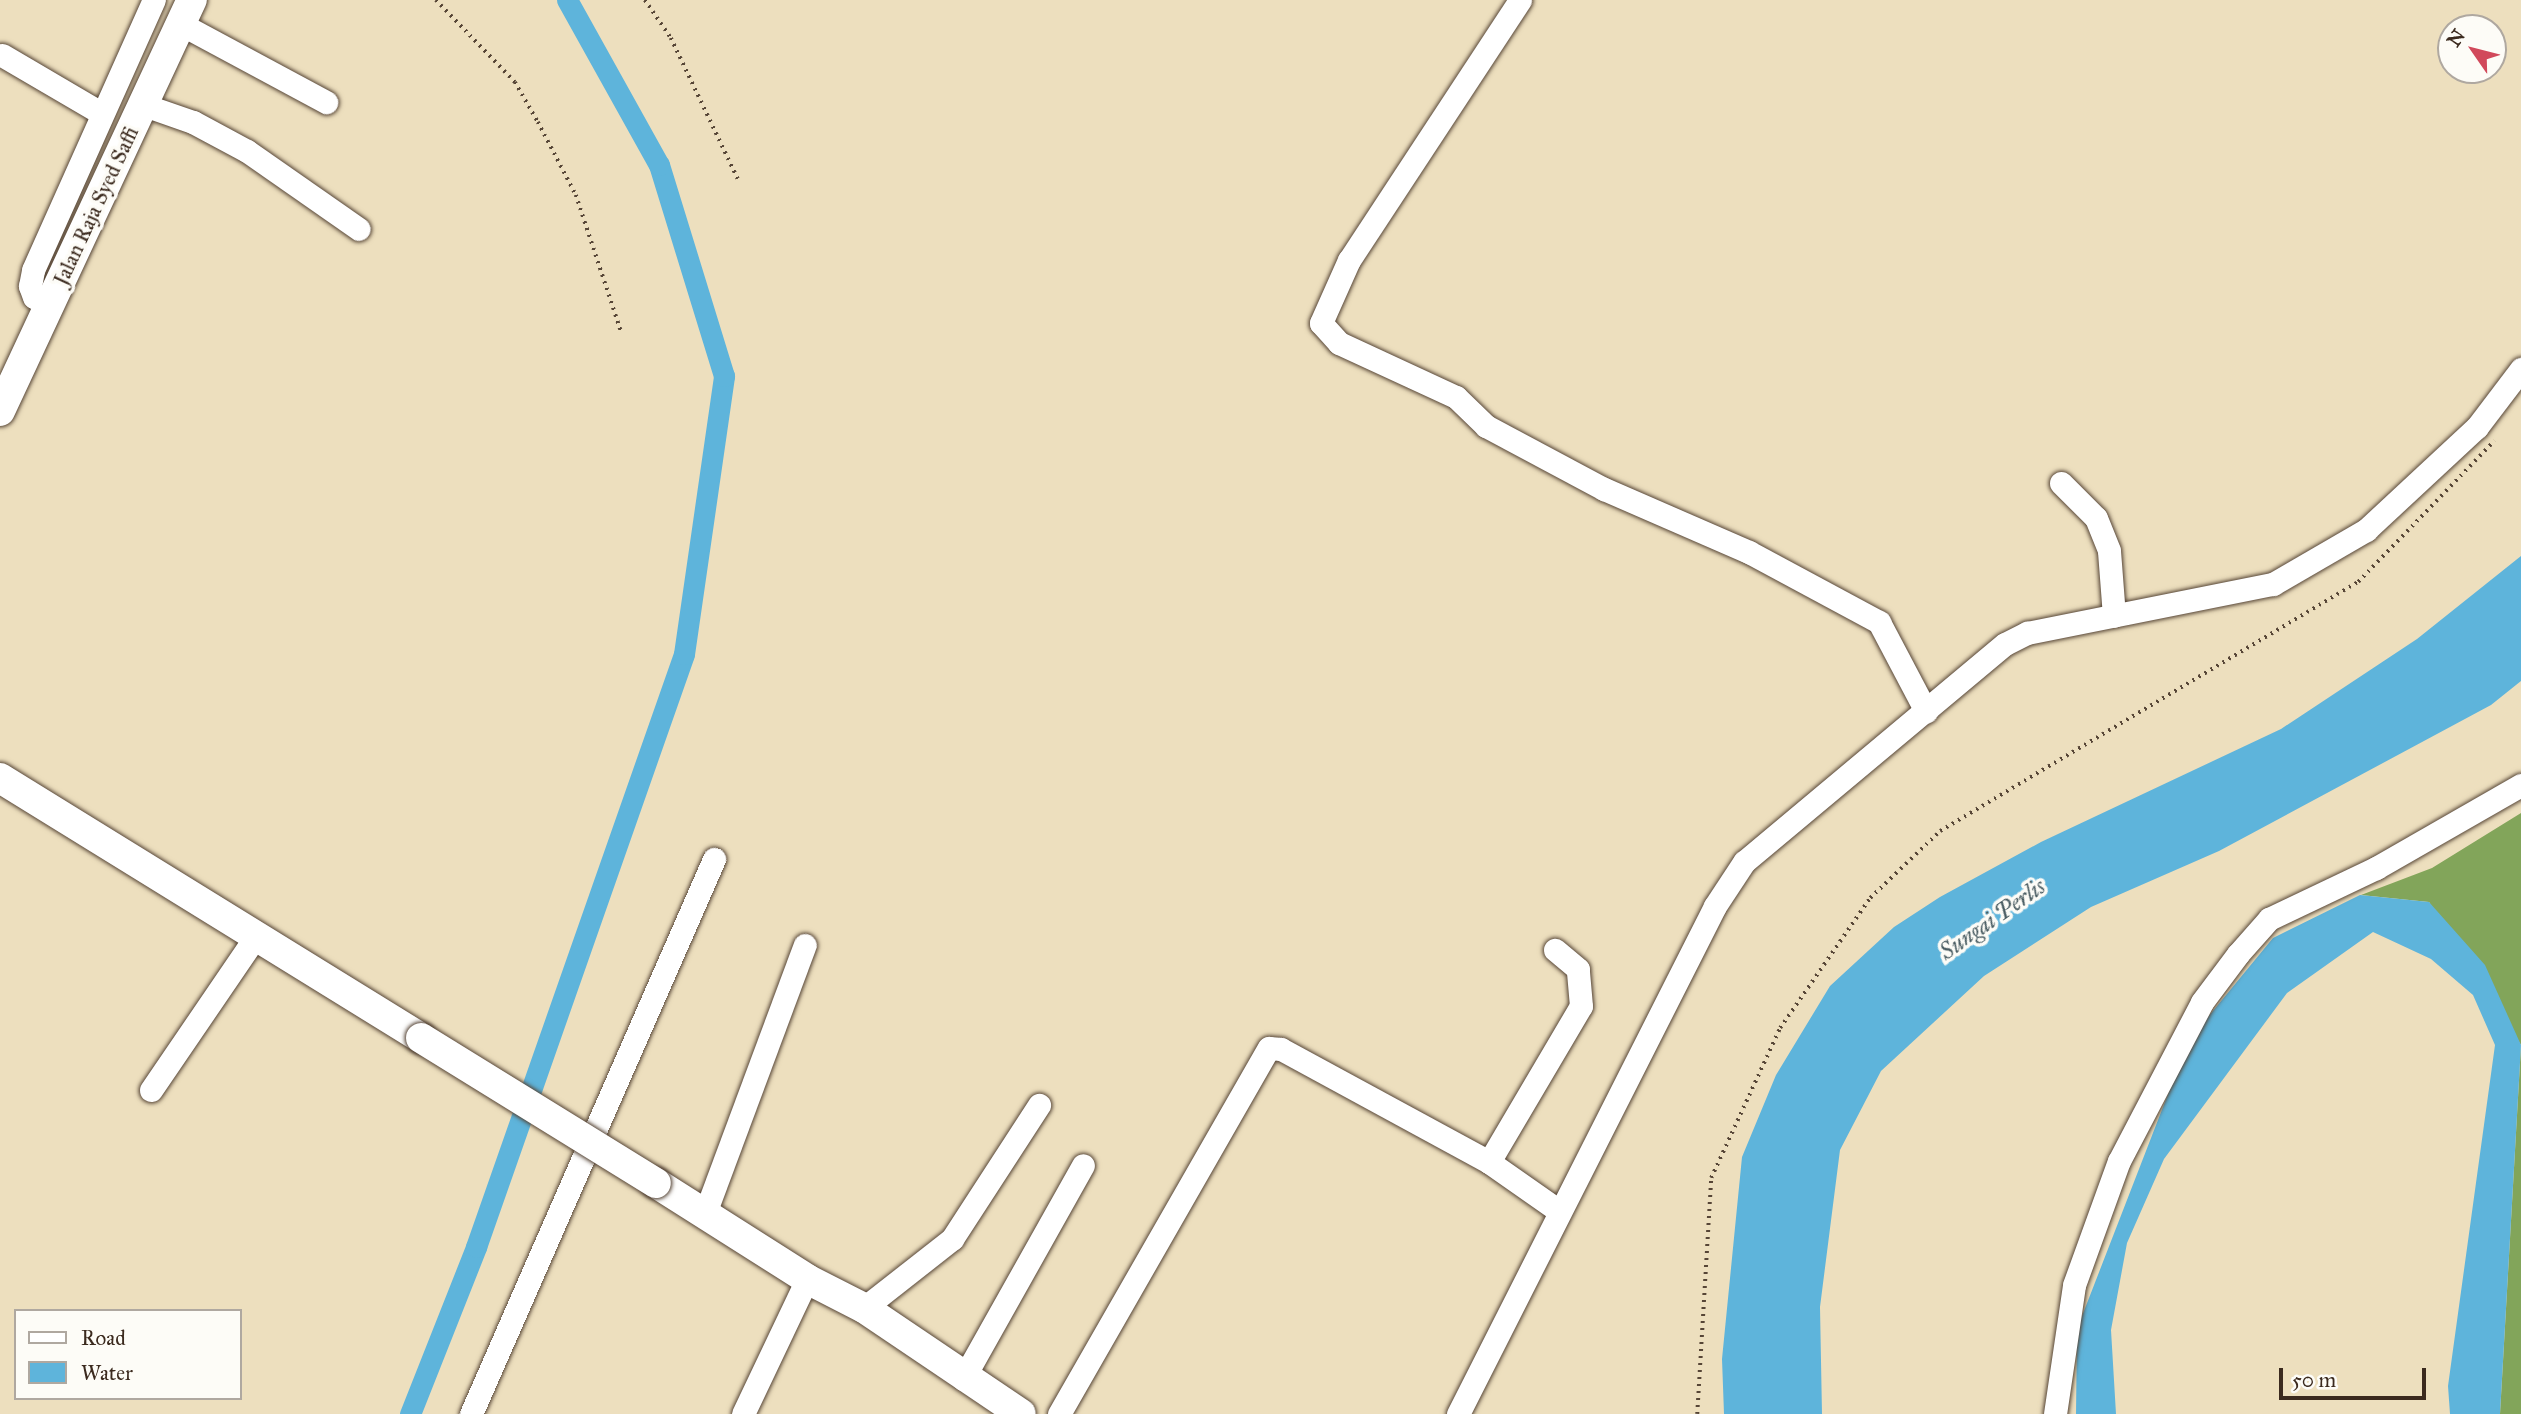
<!DOCTYPE html>
<style>
body{margin:0}
#map{position:relative;width:2521px;height:1414px;overflow:hidden;background:#eddfbe;font-family:"IM FELL Great Primer",serif}
div>[style]{position:absolute}
[style*='--x']{left:calc(var(--x)*1px);top:calc(var(--y)*1px);width:calc(var(--w)*1px);rotate:calc(var(--a)*1deg)}
.forest>*{inset:0;background:#82a55a}
.water>*{inset:0;background:#5eb4db}
.canal>*{height:21px;margin:-10.5px;padding:0 10.5px;transform-origin:10.5px;border-radius:10.5px;background:#5eb4db}
.path>*{height:3.5px;margin-top:-1.75px;transform-origin:0;background:repeating-linear-gradient(90deg,#564536 0 2px,transparent 0 7px)}
.roads{filter:drop-shadow(0 0 2px #564536) drop-shadow(0 0 2px #564536)}
.minor>*{height:23px;margin:-11.5px;padding:0 11.5px;transform-origin:11.5px;border-radius:11.5px;background:#fff}
.major>*{height:30px;margin:-15px;padding:0 15px;transform-origin:15px;border-radius:15px;background:#fff}
.bridges{filter:drop-shadow(0 0 2px #564536) drop-shadow(0 0 2px #564536)}
.major-bridge>*{height:30px;margin:-15px;padding:0 15px;transform-origin:15px;border-radius:15px;background:#fff}
span{translate:-50% -50%;white-space:nowrap;text-align:center;line-height:1.15;-webkit-text-stroke:7px #fdfcf7;paint-order:stroke}
.street-label{font-size:21px;color:#3b2a1e}
.water-label{font-size:23px;color:#475a60;font-style:italic}
.legend{position:absolute;left:14px;top:1309px;width:228px;height:91px;box-sizing:border-box;background:#fdfcf7;border:2px solid #afa8a0;margin:0;padding:9px 12px;list-style:none;font-size:21px;color:#3b2a1e}
.legend li{display:flex;align-items:center;gap:14px;height:35px}
.legend b{width:35px;border:2px solid #afa8a0}
.north{position:absolute;left:2437px;top:14px;width:70px;height:70px;box-sizing:border-box;background:#fdfcf7;border:2px solid #afa8a0;border-radius:50%;rotate:305deg;font-size:19px;font-weight:700;line-height:28px;text-align:center;color:#3b2a1e}
.north::after{content:'';display:block;margin:auto;width:24px;height:32px;background:#d1495b;clip-path:polygon(50% 0,100% 100%,50% 72%,0 100%)}
.scale{position:absolute;left:2279px;top:1368px;width:147px;height:32px;box-sizing:border-box;border:4px solid #3b2a1e;border-top:0;padding-left:9px;font-size:21px;line-height:24px;white-space:nowrap;color:#3b2a1e;-webkit-text-stroke:5px #fdfcf7;paint-order:stroke}
</style>
<div id="map">
<div class="forest">
<i style="clip-path:polygon(2521px 813px,2521px 1414px,2500px 1414px,2521px 1045px,2429px 902px,2361px 895px,2432px 868px)"></i>
</div>
<div class="water">
<i style="clip-path:polygon(2521px 556px,2521px 681px,2491px 705px,2219px 851px,2091px 907px,1984px 976px,1881px 1071px,1840px 1150px,1820px 1307px,1822px 1414px,1724px 1414px,1722px 1359px,1742px 1157px,1776px 1075px,1830px 986px,1894px 927px,1940px 897px,2041px 842px,2281px 729px,2417px 639px)"></i>
<i style="clip-path:polygon(2360px 895px,2429px 902px,2485px 965px,2521px 1045px,2500px 1414px,2450px 1414px,2448px 1386px,2495px 1045px,2473px 995px,2431px 959px,2373px 932px,2287px 993px,2164px 1159px,2127px 1243px,2111px 1330px,2116px 1414px,2076px 1414px,2077px 1329px,2189px 1040px,2273px 938px)"></i>
</div>
<div class="canal">
<i style="--x:410;--y:1414;--w:180;--a:-68.4"></i>
<i style="--x:476;--y:1247;--w:628;--a:-70.67"></i>
<i style="--x:684;--y:654;--w:281;--a:-81.8"></i>
<i style="--x:724;--y:376;--w:221;--a:-107.1"></i>
<i style="--x:659;--y:165;--w:189;--a:-119.1"></i>
</div>
<div class="path">
<i style="--x:436;--y:0;--w:114;--a:46.1"></i>
<i style="--x:515;--y:82;--w:46;--a:60.1"></i>
<i style="--x:538;--y:122;--w:82;--a:62.5"></i>
<i style="--x:576;--y:195;--w:143;--a:71.7"></i>
<i style="--x:645;--y:0;--w:46;--a:55.6"></i>
<i style="--x:671;--y:38;--w:156;--a:64.6"></i>
<i style="--x:1697;--y:1414;--w:236;--a:-86.6"></i>
<i style="--x:1711;--y:1178;--w:165;--a:-65.3"></i>
<i style="--x:1780;--y:1028;--w:158;--a:-55.3"></i>
<i style="--x:1870;--y:898;--w:97;--a:-43.7"></i>
<i style="--x:1940;--y:831;--w:487;--a:-30.8"></i>
<i style="--x:2358;--y:582;--w:196;--a:-46"></i>
</div>
<div class="roads">
<div class="minor">
<i style="--x:1520;--y:0;--w:311;--a:123.3"></i>
<i style="--x:1349;--y:260;--w:69;--a:114"></i>
<i style="--x:1321;--y:323;--w:27;--a:48"></i>
<i style="--x:1339;--y:343;--w:129;--a:24.8"></i>
<i style="--x:1456;--y:397;--w:42;--a:44"></i>
<i style="--x:1486;--y:426;--w:134;--a:28.1"></i>
<i style="--x:1604;--y:489;--w:158;--a:23.5"></i>
<i style="--x:1749;--y:552;--w:148;--a:28.3"></i>
<i style="--x:1879;--y:622;--w:101;--a:62.2"></i>
<i style="--x:181;--y:24;--w:165;--a:28.3"></i>
<i style="--x:2;--y:55;--w:115;--a:30.4"></i>
<i style="--x:144;--y:105;--w:52;--a:19.1"></i>
<i style="--x:193;--y:122;--w:61;--a:28.2"></i>
<i style="--x:247;--y:151;--w:136;--a:34.9"></i>
<i style="--x:49;--y:306;--w:17;--a:-149"></i>
<i style="--x:34;--y:297;--w:12;--a:-110"></i>
<i style="--x:30;--y:286;--w:16;--a:-79"></i>
<i style="--x:33;--y:270;--w:296;--a:-65.9"></i>
<i style="--x:2061;--y:483;--w:49;--a:45"></i>
<i style="--x:2096;--y:518;--w:35;--a:68"></i>
<i style="--x:2109;--y:551;--w:65;--a:85.6"></i>
<i style="--x:151;--y:1090;--w:183;--a:-55.7"></i>
<i style="--x:1489;--y:1162;--w:181;--a:-59.5"></i>
<i style="--x:1581;--y:1006;--w:37;--a:-95"></i>
<i style="--x:1578;--y:969;--w:30;--a:-140"></i>
<i style="--x:704;--y:1216;--w:289;--a:-69.6"></i>
<i style="--x:864;--y:1308;--w:112;--a:-38.1"></i>
<i style="--x:952;--y:1239;--w:160;--a:-57"></i>
<i style="--x:963;--y:1379;--w:245;--a:-60.7"></i>
<i style="--x:471;--y:1414;--w:606;--a:-66.35"></i>
<i style="--x:743;--y:1414;--w:149;--a:-64.6"></i>
<i style="--x:1059;--y:1414;--w:422;--a:-60.2"></i>
<i style="--x:1269;--y:1048;--w:12;--a:5"></i>
<i style="--x:1281;--y:1049;--w:237;--a:28.5"></i>
<i style="--x:1489;--y:1162;--w:85;--a:35"></i>
<i style="--x:1458;--y:1414;--w:569;--a:-63.16"></i>
<i style="--x:1715;--y:906;--w:53;--a:-56.6"></i>
<i style="--x:1744;--y:862;--w:340;--a:-39.9"></i>
<i style="--x:2005;--y:644;--w:25;--a:-27"></i>
<i style="--x:2027;--y:633;--w:251;--a:-11.3"></i>
<i style="--x:2273;--y:584;--w:108;--a:-30.1"></i>
<i style="--x:2366;--y:530;--w:151;--a:-42.9"></i>
<i style="--x:2477;--y:427;--w:73;--a:-52.8"></i>
<i style="--x:2055;--y:1414;--w:130;--a:-81.6"></i>
<i style="--x:2074;--y:1285;--w:132;--a:-70.1"></i>
<i style="--x:2119;--y:1161;--w:179;--a:-62.4"></i>
<i style="--x:2202;--y:1002;--w:60;--a:-53.1"></i>
<i style="--x:2238;--y:954;--w:47;--a:-48.5"></i>
<i style="--x:2269;--y:919;--w:119;--a:-25.5"></i>
<i style="--x:2376;--y:868;--w:167;--a:-29.8"></i>
</div>
<div class="major">
<i style="--x:0;--y:411;--w:454;--a:-65"></i>
<i style="--x:0;--y:778;--w:495;--a:31.7"></i>
<i style="--x:656;--y:1183;--w:179;--a:32.4"></i>
<i style="--x:807;--y:1279;--w:64;--a:27"></i>
<i style="--x:864;--y:1308;--w:189;--a:34"></i>
</div>
</div>
<div class="bridges">
<div class="major-bridge">
<i style="--x:421;--y:1038;--w:276;--a:31.7"></i>
</div>
</div>
<div class="street-label">
<span style="left:96px;top:206px;rotate:-65deg">Jalan Raja Syed Saffi</span>
</div>
<div class="water-label">
<span style="left:1992px;top:919px;rotate:-35deg">Sungai Perlis</span>
</div>
<ul class="legend">
<li><b style="height:9px;background:#fff"></b>Road</li>
<li><b style="height:19px;background:#5eb4db"></b>Water</li>
</ul>
<div class="north">N</div>
<div class="scale">50 m</div>
</div>
